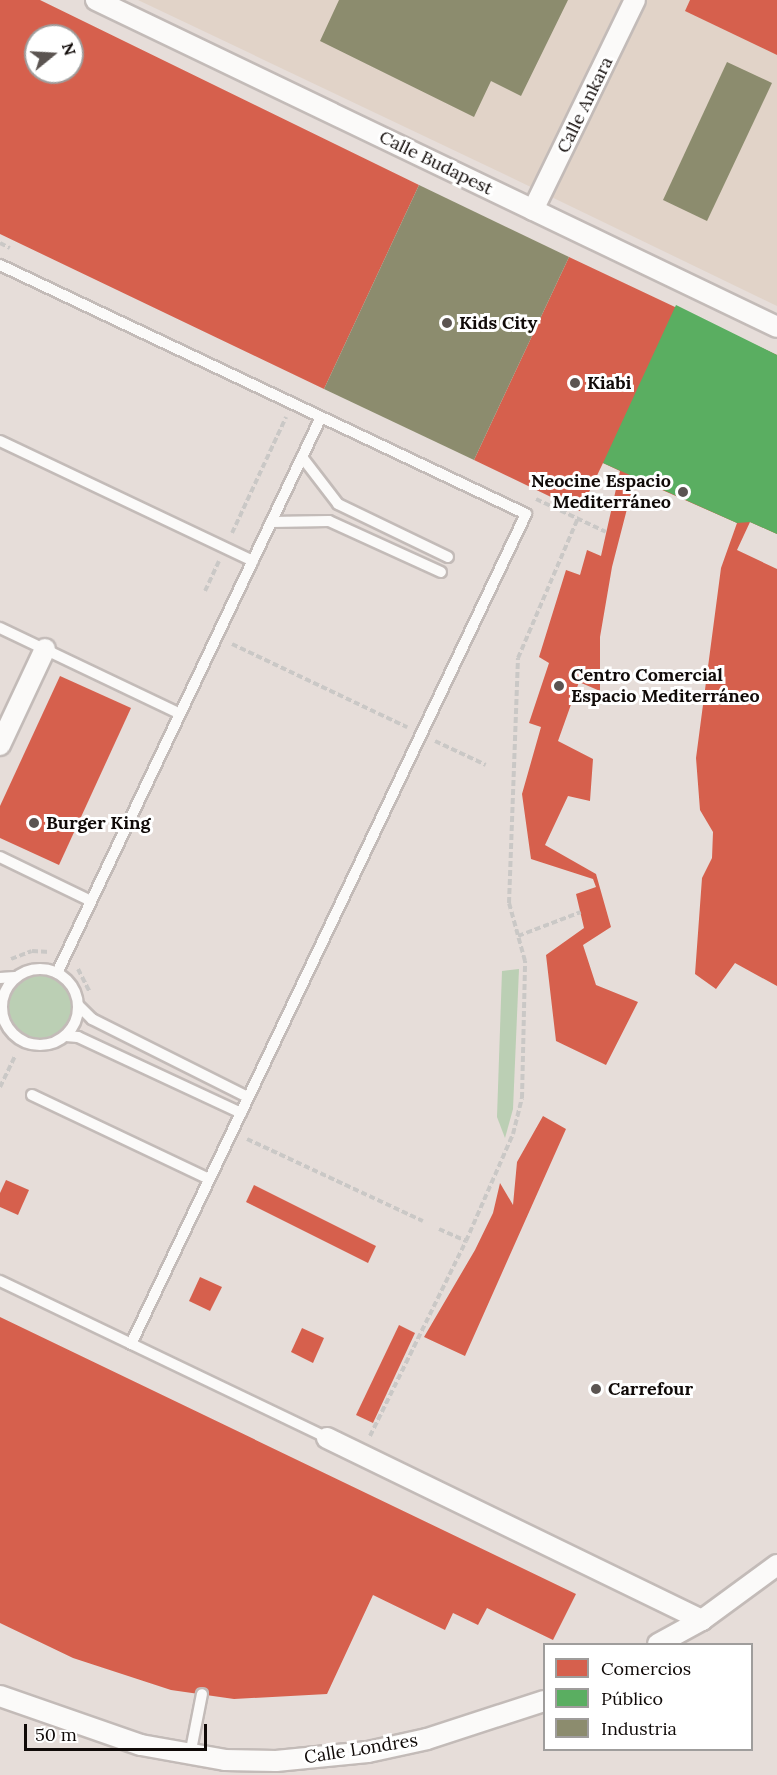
<!DOCTYPE html>
<meta charset="utf-8">
<style>
body{margin:0}
#map{position:relative;width:777px;height:1775px;overflow:hidden;background:#e6ddd9;font-family:Lora,serif}
div>[style]{position:absolute}
.industrial>*{inset:0;background:#e1d3c8}
.green>*{inset:0;background:#bbcfb4}
.round{border-radius:50%}
.shops>*{inset:0;background:#d6604d}
.public>*{inset:0;background:#5aae61}
.industry>*{inset:0;background:#8c8c6e}
.path>*{height:4px;margin-top:-2px;transform-origin:0;background:repeating-linear-gradient(90deg,#cac8c6 0 6px,transparent 0 9px)}
.roads{filter:drop-shadow(2px 0 #c3bbb8) drop-shadow(-2px 0 #c3bbb8) drop-shadow(0 2px #c3bbb8) drop-shadow(0 -2px #c3bbb8)}
.service>*{height:10px;margin:-5px;padding:0 5px;transform-origin:5px;border-radius:5px;background:#fbfaf9}
.service>.ring{margin:-5px;padding:0;box-sizing:content-box;background:none;border:10px solid #fbfaf9;border-radius:50%}
.minor>*{height:20px;margin:-10px;padding:0 10px;transform-origin:10px;border-radius:10px;background:#fbfaf9}
.dots>*{width:16px;height:16px;translate:-50% -50%;box-sizing:border-box;border:3px solid #fff;border-radius:50%}
span{translate:-50% -50%;white-space:nowrap;text-align:center;line-height:1.15;-webkit-text-stroke:6px #fff;paint-order:stroke}
.street-label{font-size:18px;color:#100a08}
.poi-label{font-size:18px;color:#100a08;font-weight:700}
.left{translate:0 -50%;text-align:left}
.right{translate:-100% -50%;text-align:right}
.legend{position:absolute;left:543px;top:1643px;width:210px;height:108px;box-sizing:border-box;background:#fff;border:2px solid #9f9d9c;margin:0;padding:8px 10px;list-style:none;font-size:18px;color:#100a08}
.legend li{display:flex;align-items:center;gap:12px;height:30px}
.legend b{width:30px;border:2px solid #9f9d9c}
.north{position:absolute;left:24px;top:24px;width:60px;height:60px;box-sizing:border-box;background:#fff;border:2px solid #9f9d9c;border-radius:50%;rotate:72deg;font-size:16px;font-weight:700;line-height:24px;text-align:center;color:#100a08}
.north::after{content:'';display:block;margin:auto;width:21px;height:27px;background:#5b5451;clip-path:polygon(50% 0,100% 100%,50% 72%,0 100%)}
.scale{position:absolute;left:24px;top:1724px;width:183px;height:27px;box-sizing:border-box;border:3px solid #100a08;border-top:0;padding-left:8px;font-size:18px;line-height:21px;white-space:nowrap;color:#100a08;-webkit-text-stroke:4px #fff;paint-order:stroke}
</style>
<div id="map">
<div class="industrial">
<i style="clip-path:polygon(138px 0,777px 0,777px 306px,506px 175px)"></i>
</div>
<div class="green">
<i class="round" style="left:2px;top:969px;width:76px;height:76px"></i>
<i style="clip-path:polygon(519px 969px,513px 1109px,505px 1138px,497px 1117px,502px 971px)"></i>
</div>
<div class="shops">
<i style="clip-path:polygon(evenodd,0 0,40px 0,419px 185px,324px 389px,0 234px,0 0,36px 36px,72px 36px,72px 72px,36px 72px,36px 36px)"></i>
<i style="clip-path:polygon(690px 0,777px 0,777px 55px,685px 11px)"></i>
<i style="clip-path:polygon(569px 257px,777px 355px,777px 534px,750px 522px,737px 550px,777px 569px,777px 986px,735px 963px,716px 989px,695px 974px,702px 878px,712px 858px,713px 832px,700px 810px,696px 758px,721px 568px,737px 523px,635px 478px,612px 567px,600px 637px,600px 691px,579px 682px,558px 741px,593px 759px,590px 801px,568px 796px,545px 845px,596px 874px,611px 927px,583px 945px,596px 985px,638px 1002px,606px 1065px,556px 1041px,546px 955px,584px 928px,576px 894px,596px 887px,593px 879px,531px 859px,522px 794px,541px 727px,529px 723px,549px 663px,539px 657px,566px 570px,580px 575px,587px 550px,601px 556px,620px 471px,603px 463px,580px 511px,474px 460px)"></i>
<i style="clip-path:polygon(60px 676px,131px 708px,59px 865px,0 838px,0 806px)"></i>
<i style="clip-path:polygon(543px 1116px,566px 1129px,465px 1356px,424px 1337px,475px 1250px,493px 1213px,500px 1183px,513px 1205px,517px 1162px)"></i>
<i style="clip-path:polygon(6px 1180px,29px 1190px,18px 1215px,0 1207px,0 1193px)"></i>
<i style="clip-path:polygon(254px 1185px,376px 1246px,368px 1263px,246px 1202px)"></i>
<i style="clip-path:polygon(200px 1277px,222px 1287px,210px 1311px,189px 1301px)"></i>
<i style="clip-path:polygon(0 1317px,576px 1594px,553px 1640px,487px 1608px,478px 1625px,453px 1613px,445px 1630px,373px 1595px,327px 1694px,234px 1699px,171px 1690px,73px 1658px,0 1623px)"></i>
<i style="clip-path:polygon(399px 1325px,415px 1333px,373px 1423px,356px 1415px)"></i>
<i style="clip-path:polygon(302px 1328px,324px 1338px,313px 1363px,291px 1352px)"></i>
</div>
<div class="public">
<i style="clip-path:polygon(676px 305px,777px 355px,777px 534px,750px 522px,737px 523px,603px 463px)"></i>
</div>
<div class="industry">
<i style="clip-path:polygon(339px 0,568px 0,521px 96px,491px 81px,474px 117px,320px 41px)"></i>
<i style="clip-path:polygon(727px 62px,772px 83px,707px 221px,663px 200px)"></i>
<i style="clip-path:polygon(419px 185px,569px 257px,474px 460px,324px 389px)"></i>
</div>
<div class="path">
<i style="left:0;top:243px;width:11px;rotate:27deg"></i>
<i style="left:536px;top:499px;width:77px;rotate:25.2deg"></i>
<i style="left:232px;top:533px;width:128px;rotate:-65deg"></i>
<i style="left:205px;top:591px;width:33px;rotate:-65deg"></i>
<i style="left:232px;top:644px;width:194px;rotate:25.4deg"></i>
<i style="left:435px;top:741px;width:56px;rotate:25.2deg"></i>
<i style="left:518px;top:936px;width:67px;rotate:-20.9deg"></i>
<i style="left:11px;top:959px;width:22px;rotate:-21deg"></i>
<i style="left:32px;top:951px;width:18px;rotate:3deg"></i>
<i style="left:78px;top:969px;width:25px;rotate:63deg"></i>
<i style="left:0;top:1087px;width:34px;rotate:-64deg"></i>
<i style="left:247px;top:1139px;width:194px;rotate:25deg"></i>
<i style="left:439px;top:1229px;width:30px;rotate:24deg"></i>
<i style="left:370px;top:1436px;width:217px;rotate:-63.8deg"></i>
<i style="left:466px;top:1241px;width:117px;rotate:-66.3deg"></i>
<i style="left:513px;top:1134px;width:37px;rotate:-76deg"></i>
<i style="left:522px;top:1098px;width:137px;rotate:-88.7deg"></i>
<i style="left:525px;top:961px;width:60px;rotate:-105.4deg"></i>
<i style="left:509px;top:903px;width:245px;rotate:-87.9deg"></i>
<i style="left:518px;top:658px;width:152px;rotate:-66.8deg"></i>
</div>
<div class="roads">
<div class="service">
<i style="left:0;top:265px;width:582px;rotate:25.33deg"></i>
<i style="left:526px;top:514px;width:919px;rotate:115.45deg"></i>
<i style="left:0;top:441px;width:280px;rotate:25.4deg"></i>
<i style="left:302px;top:457px;width:59px;rotate:52.5deg"></i>
<i style="left:338px;top:504px;width:122px;rotate:25.7deg"></i>
<i style="left:271px;top:522px;width:58px;rotate:-1deg"></i>
<i style="left:329px;top:521px;width:123px;rotate:24.5deg"></i>
<i style="left:0;top:628px;width:199px;rotate:25.5deg"></i>
<i style="left:0;top:857px;width:101px;rotate:25.8deg"></i>
<i class="ring" style="left:2px;top:969px;width:66px;height:66px"></i>
<i style="left:57px;top:973px;width:615px;rotate:-64.6deg"></i>
<i style="left:0;top:978px;width:15px;rotate:-4deg"></i>
<i style="left:78px;top:1005px;width:20px;rotate:45deg"></i>
<i style="left:92px;top:1019px;width:174px;rotate:26.6deg"></i>
<i style="left:66px;top:1036px;width:12px;rotate:5deg"></i>
<i style="left:78px;top:1037px;width:180px;rotate:25deg"></i>
<i style="left:32px;top:1095px;width:196px;rotate:25.4deg"></i>
<i style="left:0;top:1281px;width:363px;rotate:25.6deg"></i>
<i style="left:190px;top:1755px;width:62px;rotate:-78.9deg"></i>
</div>
<div class="minor">
<i style="left:96px;top:0;width:755px;rotate:25.65deg"></i>
<i style="left:533px;top:210px;width:233px;rotate:-64.1deg"></i>
<i style="left:0;top:745px;width:106px;rotate:-64.9deg"></i>
<i style="left:327px;top:1438px;width:417px;rotate:25.9deg"></i>
<i style="left:658px;top:1644px;width:50px;rotate:-28.6deg"></i>
<i style="left:702px;top:1620px;width:93px;rotate:-36.3deg"></i>
<i style="left:0;top:1696px;width:149px;rotate:19.2deg"></i>
<i style="left:141px;top:1745px;width:85px;rotate:10.1deg"></i>
<i style="left:225px;top:1760px;width:51px;rotate:1.1deg"></i>
<i style="left:276px;top:1761px;width:92px;rotate:-5.6deg"></i>
<i style="left:368px;top:1752px;width:60px;rotate:-12.4deg"></i>
<i style="left:427px;top:1739px;width:123px;rotate:-18deg"></i>
</div>
</div>
<div class="dots">
<i style="left:447px;top:323px;background:#5b5451"></i>
<i style="left:575px;top:383px;background:#5b5451"></i>
<i style="left:683px;top:492px;background:#5b5451"></i>
<i style="left:559px;top:686px;background:#5b5451"></i>
<i style="left:34px;top:823px;background:#5b5451"></i>
<i style="left:596px;top:1389px;background:#5b5451"></i>
</div>
<div class="street-label">
<span style="left:585px;top:105px;rotate:-64deg">Calle Ankara</span>
<span style="left:436px;top:163px;rotate:26deg">Calle Budapest</span>
<span style="left:361px;top:1749px;rotate:-9deg">Calle Londres</span>
</div>
<div class="poi-label">
<span class="left" style="left:459px;top:323px">Kids City</span>
<span class="left" style="left:587px;top:383px">Kiabi</span>
<span class="right" style="left:671px;top:492px">Neocine Espacio<br>Mediterráneo</span>
<span class="left" style="left:571px;top:686px">Centro Comercial<br>Espacio Mediterráneo</span>
<span class="left" style="left:46px;top:823px">Burger King</span>
<span class="left" style="left:608px;top:1389px">Carrefour</span>
</div>
<ul class="legend">
<li><b style="height:16px;background:#d6604d"></b>Comercios</li>
<li><b style="height:16px;background:#5aae61"></b>Público</li>
<li><b style="height:16px;background:#8c8c6e"></b>Industria</li>
</ul>
<div class="north">N</div>
<div class="scale">50 m</div>
</div>
